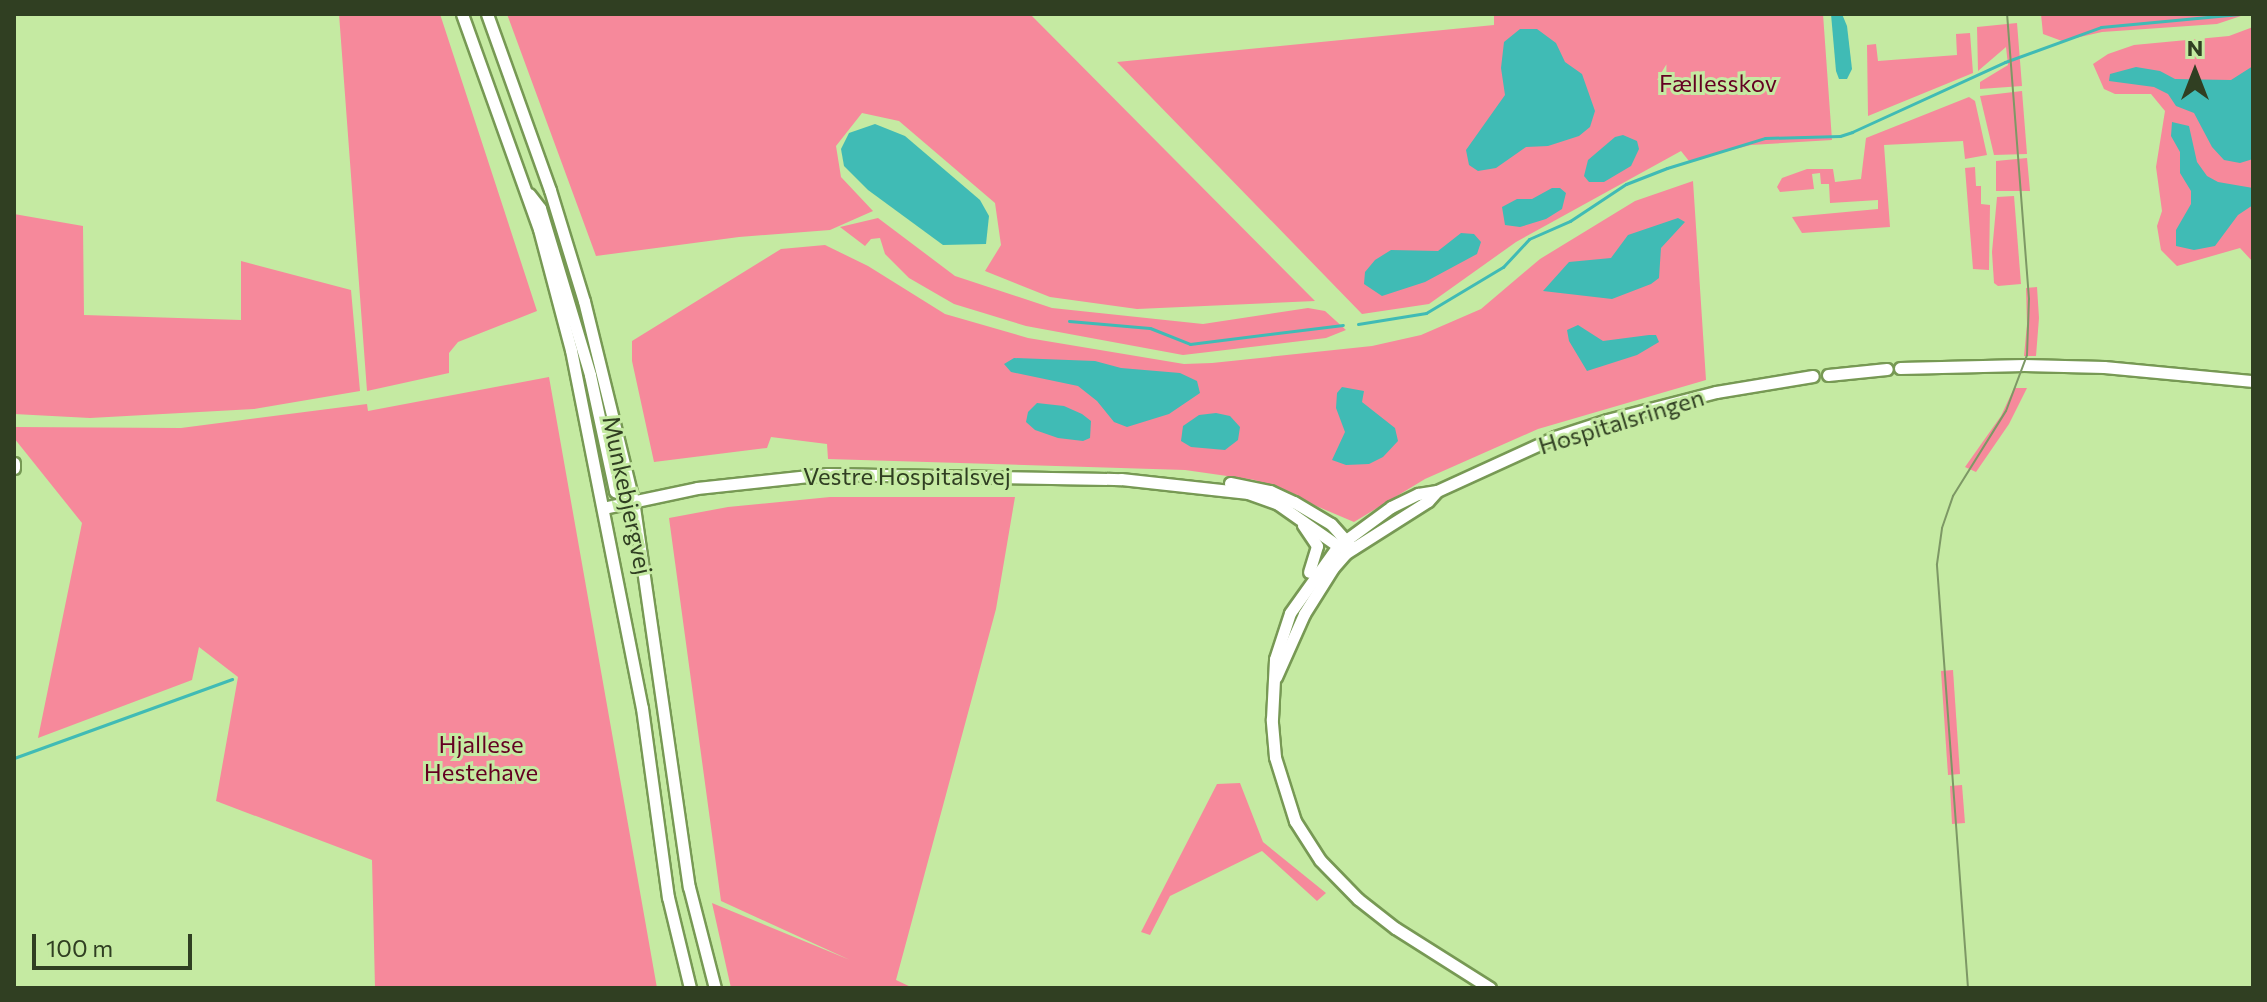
<!DOCTYPE html>
<meta charset="utf-8">
<style>
body{margin:0}
#map{position:relative;width:2267px;height:1002px;overflow:hidden;background:#c5eaa2;font-family:Commissioner,sans-serif}
div>[style]{position:absolute}
.green>*{inset:0;background:#f6899b}
.water>*{inset:0;background:#40bbb5}
.stream>*{height:3px;margin:-1.5px;padding:0 1.5px;transform-origin:1.5px;border-radius:1.5px;background:#40bbb5}
.roads{filter:drop-shadow(2px 0 #779954) drop-shadow(-2px 0 #779954) drop-shadow(0 2px #779954) drop-shadow(0 -2px #779954)}
.minor>*{height:11px;margin:-5.5px;padding:0 5.5px;transform-origin:5.5px;border-radius:5.5px;background:#fff}
.tram>*{height:2px;margin:-1px;padding:0 1px;transform-origin:1px;border-radius:1px;background:#7d9865}
span{translate:-50% -50%;white-space:nowrap;text-align:center;line-height:1.15;-webkit-text-stroke:6px #c5eaa2;paint-order:stroke}
.park-label{font-size:24px;color:#640022}
.street-label{font-size:24px;color:#303f22}
.frame{position:absolute;inset:0;border:16px solid #303f22;pointer-events:none}
.north{position:absolute;left:2155px;top:32px;width:80px;height:80px;-webkit-text-stroke:6px #c5eaa2;paint-order:stroke;rotate:0deg;font-size:22px;font-weight:700;line-height:32px;text-align:center;color:#303f22}
.north::after{content:'';display:block;margin:auto;width:28px;height:36px;background:#303f22;clip-path:polygon(50% 0,100% 100%,50% 72%,0 100%)}
.scale{position:absolute;left:32px;top:934px;width:160px;height:36px;box-sizing:border-box;border:4px solid #303f22;border-top:0;padding-left:10px;font-size:24px;line-height:28px;white-space:nowrap;color:#303f22;-webkit-text-stroke:6px #c5eaa2;paint-order:stroke}
</style>
<div id="map">
<div class="green">
<i style="clip-path:polygon(339px 14px,440px 14px,537px 311px,458px 342px,449px 353px,449px 373px,367px 391px)"></i>
<i style="clip-path:polygon(507px 14px,1030px 14px,1315px 301px,1137px 309px,1050px 297px,985px 271px,1001px 245px,995px 203px,899px 121px,862px 113px,836px 146px,841px 177px,873px 211px,830px 230px,739px 237px,596px 256px)"></i>
<i style="clip-path:polygon(1494px 14px,1823px 14px,1832px 140px,1751px 145px,1689px 161px,1681px 151px,1516px 242px,1429px 304px,1362px 314px,1117px 62px,1494px 25px)"></i>
<i style="clip-path:polygon(2041px 14px,2247px 14px,2217px 24px,2102px 32px,2062px 41px,2043px 34px)"></i>
<i style="clip-path:polygon(2017px 23px,2022px 86px,1980px 89px,1980px 82px,2008px 65px,2006px 47px,1978px 71px,1977px 27px)"></i>
<i style="clip-path:polygon(2253px 27px,2253px 262px,2240px 248px,2177px 266px,2161px 250px,2157px 226px,2162px 211px,2156px 167px,2165px 111px,2151px 94px,2115px 94px,2104px 89px,2093px 64px,2108px 54px,2134px 45px,2229px 36px)"></i>
<i style="clip-path:polygon(1970px 33px,1973px 73px,1868px 116px,1867px 45px,1876px 44px,1878px 61px,1957px 55px,1956px 34px)"></i>
<i style="clip-path:polygon(2022px 91px,2027px 154px,1994px 155px,1980px 96px)"></i>
<i style="clip-path:polygon(1969px 97px,1975px 101px,1987px 155px,1965px 159px,1963px 141px,1884px 145px,1890px 227px,1802px 233px,1792px 217px,1878px 209px,1878px 200px,1830px 203px,1829px 184px,1821px 184px,1820px 173px,1812px 174px,1814px 189px,1780px 192px,1777px 187px,1782px 178px,1807px 169px,1833px 169px,1835px 182px,1861px 179px,1866px 138px)"></i>
<i style="clip-path:polygon(2027px 158px,2030px 191px,1996px 191px,1996px 161px)"></i>
<i style="clip-path:polygon(1975px 167px,1976px 186px,1981px 186px,1981px 204px,1990px 205px,1989px 270px,1973px 269px,1965px 168px)"></i>
<i style="clip-path:polygon(1693px 181px,1706px 380px,1538px 429px,1425px 479px,1354px 522px,1255px 480px,1185px 470px,828px 459px,827px 444px,771px 437px,767px 448px,654px 462px,632px 361px,632px 341px,781px 249px,825px 245px,868px 266px,945px 314px,1028px 338px,1184px 364px,1212px 363px,1372px 346px,1421px 335px,1481px 309px,1540px 259px,1635px 201px)"></i>
<i style="clip-path:polygon(2014px 196px,2021px 284px,1998px 286px,1994px 283px,1992px 252px,1997px 197px)"></i>
<i style="clip-path:polygon(14px 214px,83px 226px,84px 315px,241px 320px,241px 261px,351px 290px,360px 391px,254px 409px,90px 418px,14px 414px)"></i>
<i style="clip-path:polygon(878px 218px,955px 276px,1052px 308px,1203px 324px,1308px 308px,1325px 311px,1346px 330px,1326px 338px,1183px 355px,1026px 326px,954px 304px,909px 278px,885px 254px,880px 238px,871px 239px,865px 246px,840px 227px)"></i>
<i style="clip-path:polygon(2037px 287px,2039px 318px,2036px 356px,2024px 356px,2027px 324px,2026px 288px)"></i>
<i style="clip-path:polygon(549px 377px,657px 988px,375px 988px,372px 860px,216px 801px,238px 677px,199px 647px,192px 680px,38px 738px,82px 523px,14px 438px,14px 427px,181px 428px,367px 404px,368px 411px)"></i>
<i style="clip-path:polygon(2014px 388px,2027px 388px,2009px 424px,1976px 472px,1965px 467px,2001px 416px)"></i>
<i style="clip-path:polygon(830px 497px,1015px 497px,996px 609px,896px 980px,913px 988px,731px 988px,712px 903px,850px 960px,721px 901px,669px 518px,728px 507px)"></i>
<i style="clip-path:polygon(1953px 670px,1960px 774px,1948px 775px,1941px 671px)"></i>
<i style="clip-path:polygon(1240px 783px,1263px 842px,1326px 893px,1317px 901px,1262px 851px,1170px 896px,1150px 935px,1141px 932px,1217px 784px)"></i>
<i style="clip-path:polygon(1962px 785px,1965px 823px,1952px 824px,1950px 786px)"></i>
</div>
<div class="water">
<i style="clip-path:polygon(1831px 14px,1842px 14px,1847px 26px,1852px 69px,1847px 79px,1839px 79px,1836px 71px)"></i>
<i style="clip-path:polygon(1520px 29px,1537px 29px,1556px 43px,1565px 62px,1582px 74px,1595px 111px,1590px 127px,1579px 136px,1548px 146px,1526px 147px,1496px 168px,1478px 171px,1469px 165px,1466px 150px,1505px 95px,1501px 68px,1504px 42px)"></i>
<i style="clip-path:polygon(2253px 66px,2253px 159px,2240px 163px,2224px 160px,2212px 147px,2194px 113px,2176px 106px,2168px 94px,2154px 87px,2109px 81px,2110px 74px,2136px 67px,2160px 71px,2175px 79px,2231px 80px)"></i>
<i style="clip-path:polygon(2172px 122px,2189px 126px,2197px 162px,2207px 176px,2218px 182px,2253px 188px,2253px 205px,2238px 215px,2215px 246px,2194px 250px,2176px 246px,2176px 230px,2191px 204px,2191px 191px,2180px 173px,2180px 152px,2171px 136px)"></i>
<i style="clip-path:polygon(875px 124px,905px 136px,980px 200px,989px 216px,986px 244px,943px 245px,868px 190px,844px 166px,841px 149px,849px 133px)"></i>
<i style="clip-path:polygon(1623px 135px,1637px 141px,1639px 149px,1631px 166px,1604px 182px,1589px 182px,1584px 176px,1588px 160px,1615px 137px)"></i>
<i style="clip-path:polygon(1552px 188px,1560px 188px,1566px 193px,1562px 209px,1546px 219px,1520px 227px,1505px 225px,1502px 207px,1517px 199px,1532px 199px)"></i>
<i style="clip-path:polygon(1678px 218px,1685px 222px,1661px 248px,1659px 278px,1651px 284px,1612px 299px,1543px 291px,1569px 262px,1611px 258px,1628px 235px)"></i>
<i style="clip-path:polygon(1461px 233px,1474px 234px,1481px 242px,1477px 254px,1425px 282px,1382px 296px,1364px 284px,1365px 272px,1375px 260px,1391px 250px,1438px 251px)"></i>
<i style="clip-path:polygon(1578px 325px,1603px 341px,1649px 335px,1656px 335px,1659px 342px,1637px 355px,1587px 371px,1569px 341px,1567px 330px)"></i>
<i style="clip-path:polygon(1014px 358px,1095px 361px,1121px 368px,1180px 373px,1197px 381px,1200px 393px,1169px 414px,1127px 427px,1114px 422px,1097px 401px,1078px 386px,1011px 372px,1004px 364px)"></i>
<i style="clip-path:polygon(1342px 387px,1364px 391px,1362px 402px,1395px 428px,1398px 441px,1383px 457px,1369px 464px,1346px 465px,1332px 460px,1345px 432px,1336px 408px,1337px 393px)"></i>
<i style="clip-path:polygon(1037px 403px,1064px 406px,1082px 414px,1091px 421px,1090px 438px,1083px 441px,1058px 438px,1035px 430px,1026px 422px,1028px 412px)"></i>
<i style="clip-path:polygon(1216px 413px,1230px 416px,1240px 427px,1238px 440px,1225px 450px,1191px 447px,1181px 441px,1183px 426px,1199px 415px)"></i>
</div>
<div class="stream">
<i style="left:1069px;top:321px;width:81px;rotate:4.9deg"></i>
<i style="left:1150px;top:328px;width:43px;rotate:21.8deg"></i>
<i style="left:1190px;top:344px;width:154px;rotate:-7.1deg"></i>
<i style="left:1358px;top:324px;width:69px;rotate:-9.2deg"></i>
<i style="left:1426px;top:313px;width:90px;rotate:-30.9deg"></i>
<i style="left:1503px;top:267px;width:38px;rotate:-47deg"></i>
<i style="left:1529px;top:239px;width:45px;rotate:-23.7deg"></i>
<i style="left:1570px;top:221px;width:67px;rotate:-33.5deg"></i>
<i style="left:1626px;top:184px;width:44px;rotate:-21.3deg"></i>
<i style="left:1667px;top:168px;width:102px;rotate:-17deg"></i>
<i style="left:1765px;top:138px;width:75px;rotate:-1.5deg"></i>
<i style="left:1840px;top:136px;width:13px;rotate:-18deg"></i>
<i style="left:1852px;top:132px;width:168px;rotate:-24.6deg"></i>
<i style="left:2005px;top:62px;width:102px;rotate:-20deg"></i>
<i style="left:2101px;top:27px;width:139px;rotate:-5.4deg"></i>
<i style="left:14px;top:758px;width:232px;rotate:-19.9deg"></i>
</div>
<div class="roads">
<div class="minor">
<i style="left:462px;top:14px;width:228px;rotate:70.3deg"></i>
<i style="left:539px;top:229px;width:125px;rotate:75.2deg"></i>
<i style="left:571px;top:350px;width:365px;rotate:78.8deg"></i>
<i style="left:642px;top:708px;width:191px;rotate:82.2deg"></i>
<i style="left:668px;top:897px;width:94px;rotate:76.4deg"></i>
<i style="left:487px;top:14px;width:187px;rotate:70.3deg"></i>
<i style="left:550px;top:190px;width:116px;rotate:73deg"></i>
<i style="left:584px;top:301px;width:205px;rotate:76.2deg"></i>
<i style="left:633px;top:500px;width:391px;rotate:81.8deg"></i>
<i style="left:689px;top:887px;width:104px;rotate:75.6deg"></i>
<i style="left:529px;top:194px;width:18px;rotate:52deg"></i>
<i style="left:540px;top:208px;width:174px;rotate:73.3deg"></i>
<i style="left:590px;top:375px;width:119px;rotate:77.8deg"></i>
<i style="left:615px;top:491px;width:19px;rotate:28deg"></i>
<i style="left:1900px;top:368px;width:124px;rotate:-1.4deg"></i>
<i style="left:2024px;top:365px;width:80px;rotate:1.4deg"></i>
<i style="left:2104px;top:367px;width:150px;rotate:5.4deg"></i>
<i style="left:1828px;top:375px;width:59px;rotate:-5.8deg"></i>
<i style="left:14px;top:463px;width:5px;rotate:90deg"></i>
<i style="left:1230px;top:483px;width:41px;rotate:11.3deg"></i>
<i style="left:1270px;top:491px;width:26px;rotate:25deg"></i>
<i style="left:1294px;top:502px;width:43px;rotate:30.7deg"></i>
<i style="left:1331px;top:524px;width:28px;rotate:48deg"></i>
<i style="left:603px;top:508px;width:96px;rotate:-12deg"></i>
<i style="left:697px;top:488px;width:131px;rotate:-6.1deg"></i>
<i style="left:827px;top:474px;width:294px;rotate:1deg"></i>
<i style="left:1121px;top:479px;width:128px;rotate:6.3deg"></i>
<i style="left:1248px;top:493px;width:32px;rotate:20deg"></i>
<i style="left:1278px;top:504px;width:73px;rotate:35deg"></i>
<i style="left:1338px;top:546px;width:15px;rotate:8deg"></i>
<i style="left:1303px;top:525px;width:25px;rotate:56deg"></i>
<i style="left:1317px;top:546px;width:27px;rotate:107deg"></i>
<i style="left:1276px;top:677px;width:69px;rotate:-66deg"></i>
<i style="left:1304px;top:614px;width:54px;rotate:-57.8deg"></i>
<i style="left:1333px;top:568px;width:20px;rotate:-49deg"></i>
<i style="left:1346px;top:553px;width:97px;rotate:-32.4deg"></i>
<i style="left:1428px;top:501px;width:13px;rotate:-48deg"></i>
<i style="left:1490px;top:988px;width:112px;rotate:-147.7deg"></i>
<i style="left:1395px;top:928px;width:47px;rotate:-141.9deg"></i>
<i style="left:1358px;top:899px;width:54px;rotate:-134.3deg"></i>
<i style="left:1320px;top:860px;width:46px;rotate:-122.7deg"></i>
<i style="left:1295px;top:821px;width:67px;rotate:-107.4deg"></i>
<i style="left:1275px;top:757px;width:38px;rotate:-95deg"></i>
<i style="left:1272px;top:719px;width:60px;rotate:-87.1deg"></i>
<i style="left:1275px;top:659px;width:48px;rotate:-71.9deg"></i>
<i style="left:1290px;top:613px;width:82px;rotate:-54.4deg"></i>
<i style="left:1338px;top:546px;width:66px;rotate:-36.3deg"></i>
<i style="left:1391px;top:507px;width:30px;rotate:-26deg"></i>
<i style="left:1418px;top:494px;width:19px;rotate:-9deg"></i>
<i style="left:1437px;top:491px;width:130px;rotate:-24.6deg"></i>
<i style="left:1555px;top:437px;width:55px;rotate:-18.1deg"></i>
<i style="left:1607px;top:420px;width:113px;rotate:-14.4deg"></i>
<i style="left:1716px;top:392px;width:98px;rotate:-9.4deg"></i>
</div>
</div>
<div class="tram">
<i style="left:1968px;top:988px;width:425px;rotate:-94.2deg"></i>
<i style="left:1937px;top:564px;width:36px;rotate:-82deg"></i>
<i style="left:1942px;top:528px;width:34px;rotate:-71deg"></i>
<i style="left:1953px;top:496px;width:100px;rotate:-58.1deg"></i>
<i style="left:2006px;top:411px;width:60px;rotate:-69.4deg"></i>
<i style="left:2027px;top:355px;width:56px;rotate:-88deg"></i>
<i style="left:2029px;top:299px;width:286px;rotate:-94.4deg"></i>
</div>
<div class="park-label">
<span style="left:1718px;top:83px">Fællesskov</span>
<span style="left:481px;top:758px">Hjallese<br>Hestehave</span>
</div>
<div class="street-label">
<span style="left:1621px;top:421px;rotate:-17deg">Hospitalsringen</span>
<span style="left:907px;top:476px">Vestre Hospitalsvej</span>
<span style="left:628px;top:495px;rotate:78deg">Munkebjergvej</span>
</div>
<div class="frame"></div>
<div class="north">N</div>
<div class="scale">100 m</div>
</div>
